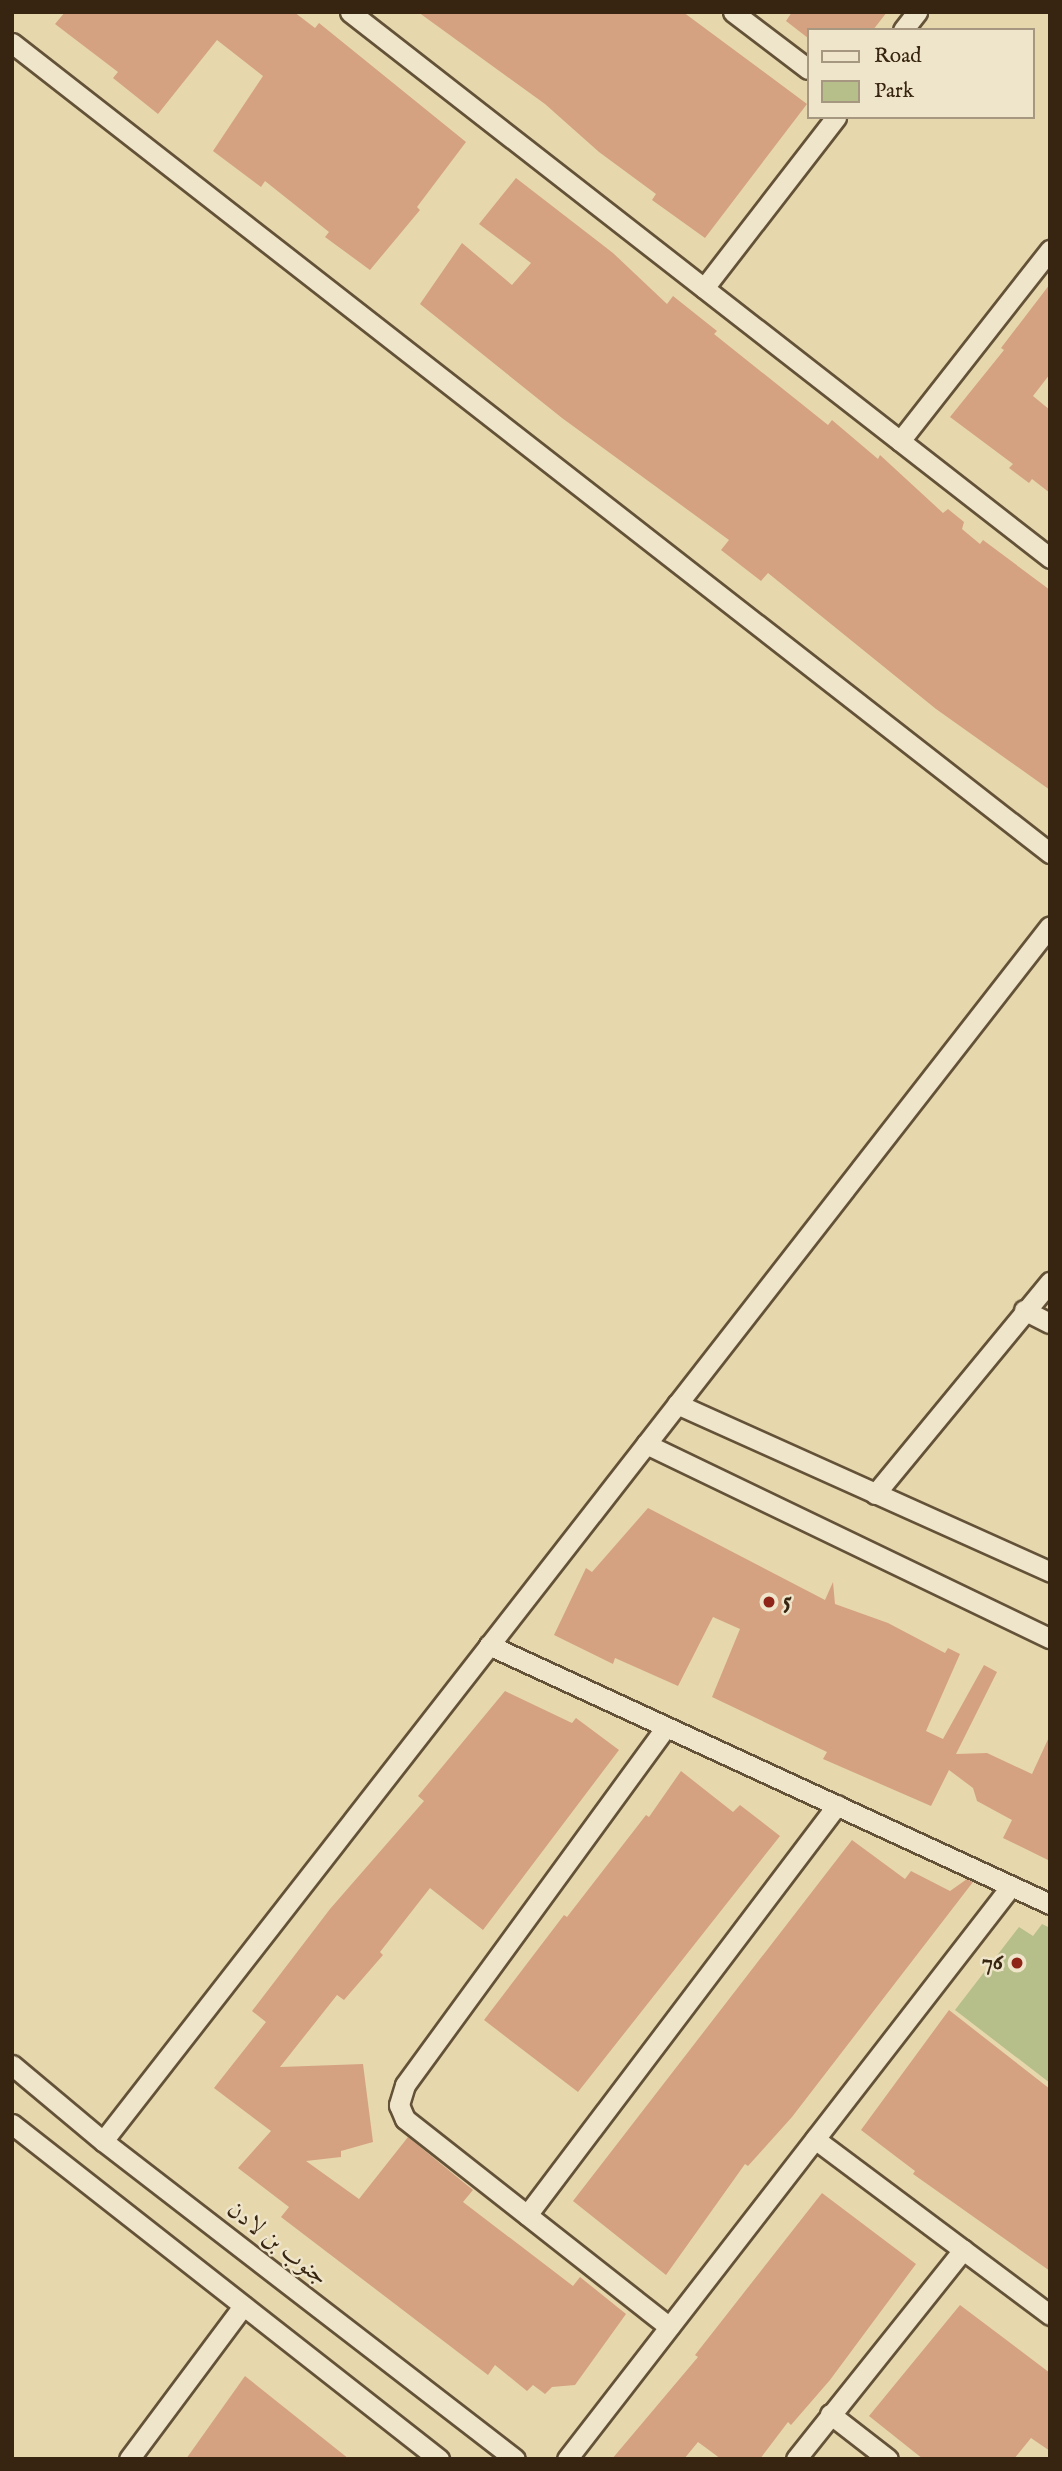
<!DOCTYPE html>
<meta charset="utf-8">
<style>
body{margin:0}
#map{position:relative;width:1062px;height:2471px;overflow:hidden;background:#e6d7ad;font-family:"IM FELL English",Amiri,serif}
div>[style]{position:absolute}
.green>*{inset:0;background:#b6be89}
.building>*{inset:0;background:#d5a281}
.roads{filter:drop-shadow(2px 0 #645238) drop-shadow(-2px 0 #645238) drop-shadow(0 2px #645238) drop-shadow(0 -2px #645238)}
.minor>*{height:19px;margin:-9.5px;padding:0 9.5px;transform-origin:9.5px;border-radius:9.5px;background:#efe5ca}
.dots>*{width:19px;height:19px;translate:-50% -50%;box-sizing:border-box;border:4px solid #efe5ca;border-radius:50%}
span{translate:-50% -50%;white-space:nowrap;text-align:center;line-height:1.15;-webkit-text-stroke:5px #efe5ca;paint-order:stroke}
.poi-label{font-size:24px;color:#382511;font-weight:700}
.left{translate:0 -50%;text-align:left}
.right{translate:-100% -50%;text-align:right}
.street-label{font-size:24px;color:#382511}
.frame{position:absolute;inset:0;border:14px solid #382511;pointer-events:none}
.legend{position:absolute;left:807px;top:28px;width:228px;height:91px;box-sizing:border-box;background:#efe5ca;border:2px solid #a69880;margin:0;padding:9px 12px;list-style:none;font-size:21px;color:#382511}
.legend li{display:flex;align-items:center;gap:14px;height:35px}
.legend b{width:35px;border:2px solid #a69880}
</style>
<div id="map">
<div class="green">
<i style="clip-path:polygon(1042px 1924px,1050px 1928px,1050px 2083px,955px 2010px,1019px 1927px,1033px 1936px)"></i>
</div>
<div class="building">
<i style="clip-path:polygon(65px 12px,294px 12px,315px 28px,319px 23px,466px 142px,417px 207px,420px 210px,370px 270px,325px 237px,329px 232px,265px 181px,261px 187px,213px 151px,263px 76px,217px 40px,158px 114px,113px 78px,118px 72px,55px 24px)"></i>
<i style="clip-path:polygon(418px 12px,683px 12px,807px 104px,705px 238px,652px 200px,656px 194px,599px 152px,545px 104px)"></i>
<i style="clip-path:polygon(792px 12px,887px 12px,873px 30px,808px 30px,808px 38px,786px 21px)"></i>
<i style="clip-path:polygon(516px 178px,613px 253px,667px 304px,673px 296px,717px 331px,714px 334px,828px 425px,832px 420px,878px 459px,880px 455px,943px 513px,948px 509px,964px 522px,962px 529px,980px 544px,983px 540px,1050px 590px,1050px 790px,936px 709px,768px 573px,761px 581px,721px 550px,729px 540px,562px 418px,420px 304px,462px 243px,512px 285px,531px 263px,479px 224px)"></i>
<i style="clip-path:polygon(1050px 284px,1050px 374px,1033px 396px,1050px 410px,1050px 493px,1032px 479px,1029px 483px,1009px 468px,1013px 464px,950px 417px,1004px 350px,1001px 348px)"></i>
<i style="clip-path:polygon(648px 1508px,825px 1600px,833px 1582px,835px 1604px,888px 1623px,945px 1653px,948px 1648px,960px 1654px,926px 1731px,943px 1739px,984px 1665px,997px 1672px,956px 1754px,987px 1753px,1032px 1774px,1050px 1735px,1050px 1861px,1003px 1838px,1012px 1820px,977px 1801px,973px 1788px,949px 1770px,931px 1806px,823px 1759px,827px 1752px,712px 1697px,740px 1629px,713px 1617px,678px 1686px,615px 1658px,613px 1664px,554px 1635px,586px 1568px,592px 1572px)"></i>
<i style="clip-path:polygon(505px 1691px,572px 1723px,576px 1718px,619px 1750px,483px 1930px,430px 1888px,380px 1952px,383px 1955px,344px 2000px,337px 1995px,280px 2067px,363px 2064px,373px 2142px,341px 2151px,341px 2157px,306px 2161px,359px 2199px,408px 2137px,473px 2190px,463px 2202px,573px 2286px,580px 2277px,626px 2314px,575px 2385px,552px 2387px,545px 2394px,533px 2385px,527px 2391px,495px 2365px,488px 2375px,281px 2217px,289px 2207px,238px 2168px,271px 2131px,214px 2088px,266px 2022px,252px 2011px,330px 1909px,424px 1801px,418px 1796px)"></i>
<i style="clip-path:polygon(681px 1771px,733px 1812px,740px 1805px,780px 1836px,578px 2092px,484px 2020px,564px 1915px,567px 1917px,646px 1815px,649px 1817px)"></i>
<i style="clip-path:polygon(852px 1840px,905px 1879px,911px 1871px,950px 1891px,967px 1879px,973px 1882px,792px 2117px,748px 2166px,745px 2164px,666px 2275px,573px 2201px)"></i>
<i style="clip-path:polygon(949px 2010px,1050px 2089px,1050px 2271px,913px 2174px,915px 2171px,861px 2130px)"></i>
<i style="clip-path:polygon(822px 2193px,916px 2264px,830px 2380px,791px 2425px,788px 2422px,760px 2459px,721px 2459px,698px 2442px,684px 2459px,612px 2459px,698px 2357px,695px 2355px)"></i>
<i style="clip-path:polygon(960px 2305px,1050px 2373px,1050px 2451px,1031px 2438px,1014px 2459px,923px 2459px,869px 2416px)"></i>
<i style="clip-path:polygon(245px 2376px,349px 2459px,186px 2459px)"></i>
</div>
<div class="roads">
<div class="minor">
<i style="left:350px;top:12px;width:888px;rotate:37.95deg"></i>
<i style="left:733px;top:12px;width:94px;rotate:37.2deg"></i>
<i style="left:903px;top:30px;width:23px;rotate:-52deg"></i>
<i style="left:12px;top:43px;width:1317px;rotate:37.97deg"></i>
<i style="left:704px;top:288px;width:216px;rotate:-52.3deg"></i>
<i style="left:900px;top:441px;width:243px;rotate:-51.9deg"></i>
<i style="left:1024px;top:1310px;width:29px;rotate:27deg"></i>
<i style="left:677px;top:1404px;width:409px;rotate:24.2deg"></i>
<i style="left:646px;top:1444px;width:448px;rotate:25.7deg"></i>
<i style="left:875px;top:1494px;width:275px;rotate:-50.5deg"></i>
<i style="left:489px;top:1645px;width:618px;rotate:24.78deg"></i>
<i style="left:666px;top:1727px;width:443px;rotate:126.1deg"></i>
<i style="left:405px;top:2085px;width:21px;rotate:107deg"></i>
<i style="left:399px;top:2105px;width:15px;rotate:67deg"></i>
<i style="left:405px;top:2119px;width:336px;rotate:38.2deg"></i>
<i style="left:12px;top:2065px;width:119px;rotate:39.9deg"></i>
<i style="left:103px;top:2141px;width:520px;rotate:37.66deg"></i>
<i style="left:12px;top:2124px;width:543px;rotate:38.12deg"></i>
<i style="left:815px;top:2139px;width:294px;rotate:36.8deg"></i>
<i style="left:103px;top:2141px;width:1540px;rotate:-52.07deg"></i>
<i style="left:527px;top:2215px;width:514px;rotate:-52.91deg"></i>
<i style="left:830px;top:2414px;width:73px;rotate:37.8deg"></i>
<i style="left:129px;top:2459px;width:191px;rotate:-53.3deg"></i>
<i style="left:567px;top:2459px;width:725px;rotate:-52.23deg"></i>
<i style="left:796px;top:2459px;width:268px;rotate:-51.4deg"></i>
</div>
</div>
<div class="dots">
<i style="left:769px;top:1602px;background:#8f2418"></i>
<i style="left:1017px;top:1963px;background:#8f2418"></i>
</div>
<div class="poi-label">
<span class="left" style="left:783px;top:1602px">5</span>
<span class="right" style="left:1003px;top:1963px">76</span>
</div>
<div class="street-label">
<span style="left:277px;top:2244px;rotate:38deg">جنوب بن لادن</span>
</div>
<div class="frame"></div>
<ul class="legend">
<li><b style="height:9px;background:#efe5ca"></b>Road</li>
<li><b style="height:19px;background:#b6be89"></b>Park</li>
</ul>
</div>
